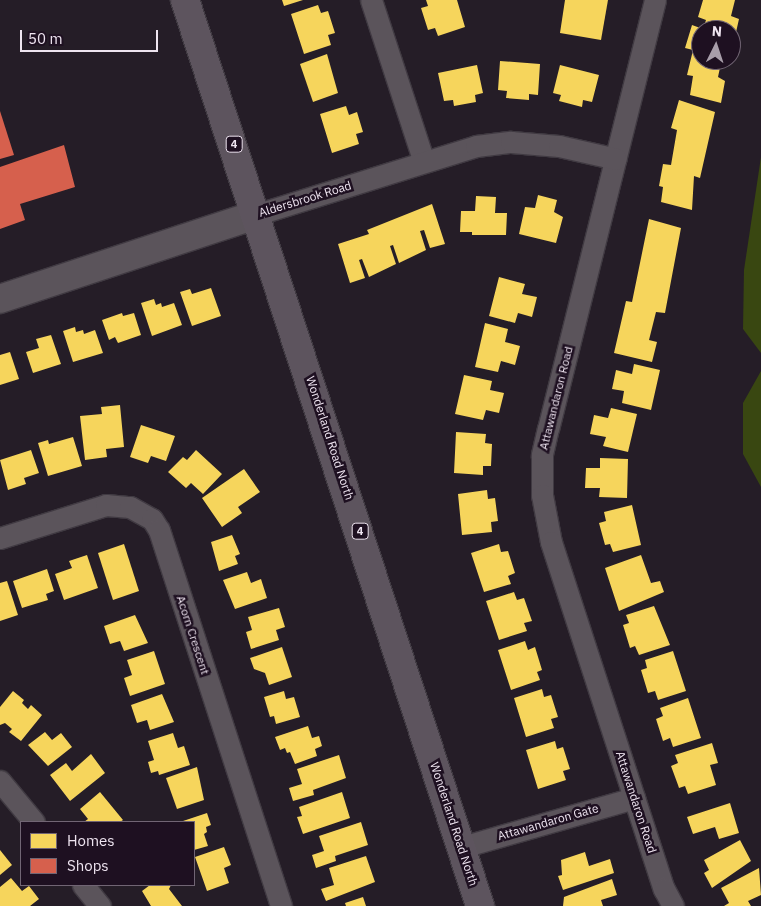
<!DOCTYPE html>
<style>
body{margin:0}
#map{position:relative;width:761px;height:906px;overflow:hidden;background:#251d27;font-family:"IBM Plex Sans",sans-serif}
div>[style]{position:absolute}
.forest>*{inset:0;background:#394711}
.homes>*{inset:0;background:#f6d55c}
.shops>*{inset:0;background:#d6604d}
.roads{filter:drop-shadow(1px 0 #403a42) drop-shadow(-1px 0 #403a42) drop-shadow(0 1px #403a42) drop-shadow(0 -1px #403a42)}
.minor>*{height:21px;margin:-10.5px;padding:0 10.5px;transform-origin:10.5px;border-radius:10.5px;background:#5b545b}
.tertiary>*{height:28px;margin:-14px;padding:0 14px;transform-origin:14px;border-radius:14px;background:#5b545b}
.primary>*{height:28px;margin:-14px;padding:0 14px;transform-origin:14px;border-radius:14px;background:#5d545e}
span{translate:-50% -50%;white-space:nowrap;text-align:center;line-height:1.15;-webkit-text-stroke:5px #1e1021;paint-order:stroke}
.shield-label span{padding:1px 4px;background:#1e1021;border:1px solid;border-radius:4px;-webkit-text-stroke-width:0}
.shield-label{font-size:11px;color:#eee4f0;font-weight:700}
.street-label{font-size:12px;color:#eee4f0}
.legend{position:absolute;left:20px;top:821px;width:175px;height:65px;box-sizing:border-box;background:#1e1021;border:1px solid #716574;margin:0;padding:6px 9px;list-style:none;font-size:15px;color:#eee4f0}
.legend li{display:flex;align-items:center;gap:10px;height:25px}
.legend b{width:25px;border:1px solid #716574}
.north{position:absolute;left:691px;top:20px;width:50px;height:50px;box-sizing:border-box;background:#1e1021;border:1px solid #716574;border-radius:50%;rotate:4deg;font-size:14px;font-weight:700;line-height:20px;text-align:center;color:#eee4f0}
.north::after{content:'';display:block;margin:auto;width:18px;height:22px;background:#a89eaa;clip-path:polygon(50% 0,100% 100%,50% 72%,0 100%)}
.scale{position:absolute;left:20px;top:30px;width:138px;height:22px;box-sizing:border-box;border:2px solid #eee4f0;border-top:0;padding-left:6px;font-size:15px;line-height:18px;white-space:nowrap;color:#eee4f0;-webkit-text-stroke:4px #1e1021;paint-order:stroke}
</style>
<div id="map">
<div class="forest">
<i style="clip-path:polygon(761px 157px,761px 353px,743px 329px,744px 270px)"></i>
<i style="clip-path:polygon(761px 371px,761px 487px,743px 454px,743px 403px)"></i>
</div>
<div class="homes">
<i style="clip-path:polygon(282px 0,303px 0,284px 6px)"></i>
<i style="clip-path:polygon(426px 0,457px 0,465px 27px,438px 36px,435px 28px,428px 30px,421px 8px,428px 6px)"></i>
<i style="clip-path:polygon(565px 0,608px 0,601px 40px,560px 33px)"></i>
<i style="clip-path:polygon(703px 0,735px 0,731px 16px,739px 19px,732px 50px,731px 30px,701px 30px,701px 60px,729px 60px,728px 65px,721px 63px,718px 77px,725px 81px,721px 103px,690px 95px,693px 76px,687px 75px,693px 50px,685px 48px,692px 25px,703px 29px,706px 20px,698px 17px)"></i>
<i style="clip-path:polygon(318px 5px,321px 13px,328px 11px,335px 33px,328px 35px,331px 45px,304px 54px,291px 14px)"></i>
<i style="clip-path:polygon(327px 54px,338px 93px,313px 102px,300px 64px)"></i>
<i style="clip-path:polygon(500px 61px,540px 64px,538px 95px,529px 94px,529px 100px,506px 98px,507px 91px,498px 90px)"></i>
<i style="clip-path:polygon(477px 65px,483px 93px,475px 95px,476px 102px,454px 106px,453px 100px,444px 101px,438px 73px)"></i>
<i style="clip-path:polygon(560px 65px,599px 75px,592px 102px,583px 100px,582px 107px,559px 101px,561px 95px,553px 93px)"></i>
<i style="clip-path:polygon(679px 100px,715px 112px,700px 178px,694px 176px,692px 210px,661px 202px,663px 187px,659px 186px,663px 164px,671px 165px,677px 130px,671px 128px)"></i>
<i style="clip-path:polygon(346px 106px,349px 115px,357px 112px,363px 132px,356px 134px,359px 144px,332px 153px,320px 114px)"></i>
<i style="clip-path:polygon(538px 195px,557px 200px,554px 212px,563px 217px,556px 243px,519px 234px,525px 207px,535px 208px)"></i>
<i style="clip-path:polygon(476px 196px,496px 197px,495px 213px,507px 213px,506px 235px,472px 235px,472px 232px,460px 232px,461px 211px,475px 211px)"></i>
<i style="clip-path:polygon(432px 204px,445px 244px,430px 248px,424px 230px,420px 231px,426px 250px,399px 263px,393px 245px,390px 246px,396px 264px,369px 277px,362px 259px,359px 260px,365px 278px,350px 283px,338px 244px,369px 234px,367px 230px)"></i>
<i style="clip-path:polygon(649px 219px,681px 228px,665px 313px,656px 312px,649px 340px,657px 342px,652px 362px,614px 353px,626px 301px,632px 302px)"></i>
<i style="clip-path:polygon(499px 277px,525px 284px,522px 294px,537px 297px,532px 317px,518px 313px,515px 323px,489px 316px)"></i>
<i style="clip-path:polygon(211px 288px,221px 316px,192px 326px,180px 292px,190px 289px,192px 294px)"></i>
<i style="clip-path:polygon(154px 299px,156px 305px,161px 303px,162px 307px,174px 303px,182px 325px,152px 336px,141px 303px)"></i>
<i style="clip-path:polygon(122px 313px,123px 316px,134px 313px,141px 335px,118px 343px,115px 337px,109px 340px,102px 320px)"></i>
<i style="clip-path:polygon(485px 323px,508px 329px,505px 342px,520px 346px,515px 365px,501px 361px,498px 372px,475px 367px)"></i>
<i style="clip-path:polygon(75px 327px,76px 332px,83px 330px,84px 334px,95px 330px,103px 353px,73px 362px,63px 331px)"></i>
<i style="clip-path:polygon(51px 335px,61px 364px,33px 373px,26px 352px,39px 348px,36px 339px)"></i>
<i style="clip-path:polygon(10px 352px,19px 379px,0 385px,0 355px)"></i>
<i style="clip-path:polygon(634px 364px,660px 370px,651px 410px,622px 403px,624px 391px,612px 389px,616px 370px,632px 374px)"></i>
<i style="clip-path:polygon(464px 375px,492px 381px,490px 390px,504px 393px,499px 413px,486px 410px,483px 420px,455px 414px)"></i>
<i style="clip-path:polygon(120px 405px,124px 447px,106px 449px,107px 457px,85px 460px,80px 416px,102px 414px,101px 407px)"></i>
<i style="clip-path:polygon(611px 408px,637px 414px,628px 452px,603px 446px,606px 437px,590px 434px,594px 415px,608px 418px)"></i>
<i style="clip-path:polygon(141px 425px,175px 436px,166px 461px,151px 456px,148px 463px,130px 457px)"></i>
<i style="clip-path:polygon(456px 432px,486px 434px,485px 443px,492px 444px,491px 466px,483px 466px,483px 475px,454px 473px)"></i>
<i style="clip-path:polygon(73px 437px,82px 466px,48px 476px,38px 443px,48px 440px,49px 444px)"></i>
<i style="clip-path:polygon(31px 450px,39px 473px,24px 478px,26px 484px,8px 490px,0 460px)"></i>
<i style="clip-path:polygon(196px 450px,222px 474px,203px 494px,191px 483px,186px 488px,168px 472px,183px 457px,187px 460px)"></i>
<i style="clip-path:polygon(600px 458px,628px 459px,627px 498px,599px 497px,600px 488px,585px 488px,586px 468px,600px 468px)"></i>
<i style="clip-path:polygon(244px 469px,260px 492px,238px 507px,242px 513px,222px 527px,202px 498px)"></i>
<i style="clip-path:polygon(487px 490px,488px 499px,495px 498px,498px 521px,491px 522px,492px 532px,462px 535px,458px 494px)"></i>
<i style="clip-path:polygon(632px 505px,641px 545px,613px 552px,610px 544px,605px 545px,599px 523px,606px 521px,604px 512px)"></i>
<i style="clip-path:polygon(232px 535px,240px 554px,235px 556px,238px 564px,219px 571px,211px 542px)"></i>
<i style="clip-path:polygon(124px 544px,139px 591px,113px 600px,98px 553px)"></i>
<i style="clip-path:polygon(499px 544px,501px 552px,508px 551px,515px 573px,508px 576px,511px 584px,484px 592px,471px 553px)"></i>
<i style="clip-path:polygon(87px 555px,98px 588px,64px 600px,55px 574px,72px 568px,69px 561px)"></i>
<i style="clip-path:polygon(641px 555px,651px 583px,660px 581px,664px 592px,619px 611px,605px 568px)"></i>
<i style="clip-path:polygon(47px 569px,54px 591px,46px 594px,48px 600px,22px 608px,13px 581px)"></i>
<i style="clip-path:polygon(247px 572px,251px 583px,261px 579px,267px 598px,235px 609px,223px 580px)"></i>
<i style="clip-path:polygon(7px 581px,18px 615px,0 621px,0 583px)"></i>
<i style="clip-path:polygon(514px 592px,517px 600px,524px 598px,532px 621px,524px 623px,527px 631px,499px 640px,486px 601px)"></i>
<i style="clip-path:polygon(654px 606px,670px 645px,639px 655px,635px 646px,630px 648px,623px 625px,629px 623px,626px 615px)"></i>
<i style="clip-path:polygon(279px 608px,285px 627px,276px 630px,279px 640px,251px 649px,246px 632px,252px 630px,248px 617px)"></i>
<i style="clip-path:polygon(135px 615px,148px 643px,124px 651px,120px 641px,110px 644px,104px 626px)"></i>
<i style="clip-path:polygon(525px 641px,528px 650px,535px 647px,542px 670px,537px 672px,540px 680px,511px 690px,498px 650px)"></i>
<i style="clip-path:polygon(282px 647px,292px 677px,269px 685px,265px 673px,254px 669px,250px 658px)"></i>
<i style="clip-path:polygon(154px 651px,165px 684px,130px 696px,124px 678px,132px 675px,127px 660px)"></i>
<i style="clip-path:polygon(673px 651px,686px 691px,658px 700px,655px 691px,648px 693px,641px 670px,647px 668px,645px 660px)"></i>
<i style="clip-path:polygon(542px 689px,544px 697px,551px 695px,558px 717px,551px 719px,554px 728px,526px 737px,514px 698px)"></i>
<i style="clip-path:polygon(13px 691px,24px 700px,22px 703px,28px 709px,31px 705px,42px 715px,21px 741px,9px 732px,12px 729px,5px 723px,0 725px,0 707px)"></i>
<i style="clip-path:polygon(284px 691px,286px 699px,294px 697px,300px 717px,276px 724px,274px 716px,270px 717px,264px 697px)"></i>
<i style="clip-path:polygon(162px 694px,174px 722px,150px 730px,147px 720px,137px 723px,131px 705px)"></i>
<i style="clip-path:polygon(688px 698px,701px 738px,673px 747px,670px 738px,663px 741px,656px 719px,663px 716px,660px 708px)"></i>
<i style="clip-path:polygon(308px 726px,312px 738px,319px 736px,322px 746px,315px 749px,317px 756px,295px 764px,290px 752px,287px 753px,285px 748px,280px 750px,275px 737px)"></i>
<i style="clip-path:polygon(45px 732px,52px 740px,61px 733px,72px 747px,48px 766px,28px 745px)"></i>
<i style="clip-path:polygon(173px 733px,178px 748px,184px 746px,190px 765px,159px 775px,158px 771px,151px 773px,148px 762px,154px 760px,148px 741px)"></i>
<i style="clip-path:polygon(555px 741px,557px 749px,563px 747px,570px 769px,563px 771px,566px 780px,538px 789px,526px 750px)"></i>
<i style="clip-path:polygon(712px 743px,718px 763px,710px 765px,716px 785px,688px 794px,685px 786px,679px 788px,678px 785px,671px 766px,678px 763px,675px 755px)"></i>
<i style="clip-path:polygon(91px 754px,105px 773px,70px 801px,50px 775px,66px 763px,72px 771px)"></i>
<i style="clip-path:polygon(339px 755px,346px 778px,313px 790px,314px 795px,293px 801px,289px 788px,302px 784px,297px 769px)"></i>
<i style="clip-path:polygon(197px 767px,204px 800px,177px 809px,166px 778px)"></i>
<i style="clip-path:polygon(100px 792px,123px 820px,120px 822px,84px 822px,88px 819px,80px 809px)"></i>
<i style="clip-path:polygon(342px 792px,350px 818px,303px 834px,297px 817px,302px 816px,299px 807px)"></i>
<i style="clip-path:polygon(730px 803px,739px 833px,719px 839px,715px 827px,693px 834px,687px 817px)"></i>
<i style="clip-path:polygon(207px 813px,211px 825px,206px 827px,207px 832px,204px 834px,208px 846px,194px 850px,194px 822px,180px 822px)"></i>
<i style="clip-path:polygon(361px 822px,368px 845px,335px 856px,336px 861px,316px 868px,312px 855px,324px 851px,319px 836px)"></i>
<i style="clip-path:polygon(740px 840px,751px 861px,712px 888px,704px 873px,709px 870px,704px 860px)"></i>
<i style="clip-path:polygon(224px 847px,231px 865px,224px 868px,229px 883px,207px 891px,195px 857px)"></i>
<i style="clip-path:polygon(0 850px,12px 865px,0 875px)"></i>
<i style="clip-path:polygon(585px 852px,589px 866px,610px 859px,614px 873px,563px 890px,558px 876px,562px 875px,561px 860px)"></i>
<i style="clip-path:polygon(366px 856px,375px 882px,326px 901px,321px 889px,334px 885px,329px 868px)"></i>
<i style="clip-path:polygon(759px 868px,761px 895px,748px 901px,751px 906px,724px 906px,729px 903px,721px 888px)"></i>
<i style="clip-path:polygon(11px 878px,22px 891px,29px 886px,39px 899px,30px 906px,0 906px,0 887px)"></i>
<i style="clip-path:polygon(612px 879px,617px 895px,601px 900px,603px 906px,563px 906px,564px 897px)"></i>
<i style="clip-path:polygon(150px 885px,171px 885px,169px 889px,182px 906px,151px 906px,142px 891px)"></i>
<i style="clip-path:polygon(363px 897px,366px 906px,346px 906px,345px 903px)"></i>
</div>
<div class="shops">
<i style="clip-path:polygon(0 111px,14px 155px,0 159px)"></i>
<i style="clip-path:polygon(64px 145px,75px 187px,20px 204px,25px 220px,0 229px,0 167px)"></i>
</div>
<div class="roads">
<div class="minor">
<i style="left:371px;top:0;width:170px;rotate:71.9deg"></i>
<i style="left:655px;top:0;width:441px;rotate:104deg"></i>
<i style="left:548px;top:428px;width:28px;rotate:103deg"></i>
<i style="left:542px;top:455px;width:40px;rotate:90deg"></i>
<i style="left:542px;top:495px;width:48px;rotate:79.2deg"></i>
<i style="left:551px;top:542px;width:365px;rotate:72deg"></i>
<i style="left:664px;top:889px;width:19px;rotate:62deg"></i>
<i style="left:258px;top:214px;width:228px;rotate:-17.3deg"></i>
<i style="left:476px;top:146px;width:35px;rotate:-7deg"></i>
<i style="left:511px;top:142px;width:48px;rotate:4.8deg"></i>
<i style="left:559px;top:146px;width:58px;rotate:12.8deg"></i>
<i style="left:0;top:538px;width:111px;rotate:-17.3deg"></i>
<i style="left:106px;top:505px;width:24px;rotate:5deg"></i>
<i style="left:130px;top:507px;width:25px;rotate:29deg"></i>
<i style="left:152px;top:519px;width:13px;rotate:58deg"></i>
<i style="left:159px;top:530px;width:395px;rotate:72deg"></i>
<i style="left:0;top:781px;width:53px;rotate:50.3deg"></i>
<i style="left:462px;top:847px;width:179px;rotate:-15.9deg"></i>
<i style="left:83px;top:885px;width:27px;rotate:51deg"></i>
</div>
<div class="tertiary">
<i style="left:0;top:299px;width:272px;rotate:-18.2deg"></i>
</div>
<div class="primary">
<i style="left:185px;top:0;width:953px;rotate:71.96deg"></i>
</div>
</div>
<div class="shield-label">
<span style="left:234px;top:144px">4</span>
<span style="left:360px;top:531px">4</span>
</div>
<div class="street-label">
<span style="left:305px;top:199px;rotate:-17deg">Aldersbrook Road</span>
<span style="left:556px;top:398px;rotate:-76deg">Attawandaron Road</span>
<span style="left:330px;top:438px;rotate:72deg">Wonderland Road North</span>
<span style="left:193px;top:635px;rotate:72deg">Acorn Crescent</span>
<span style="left:636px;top:802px;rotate:72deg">Attawandaron Road</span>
<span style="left:548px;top:822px;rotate:-16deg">Attawandaron Gate</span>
<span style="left:454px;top:824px;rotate:72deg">Wonderland Road North</span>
</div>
<ul class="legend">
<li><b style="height:14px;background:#f6d55c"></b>Homes</li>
<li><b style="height:14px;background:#d6604d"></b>Shops</li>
</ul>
<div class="north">N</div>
<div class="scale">50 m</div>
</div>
